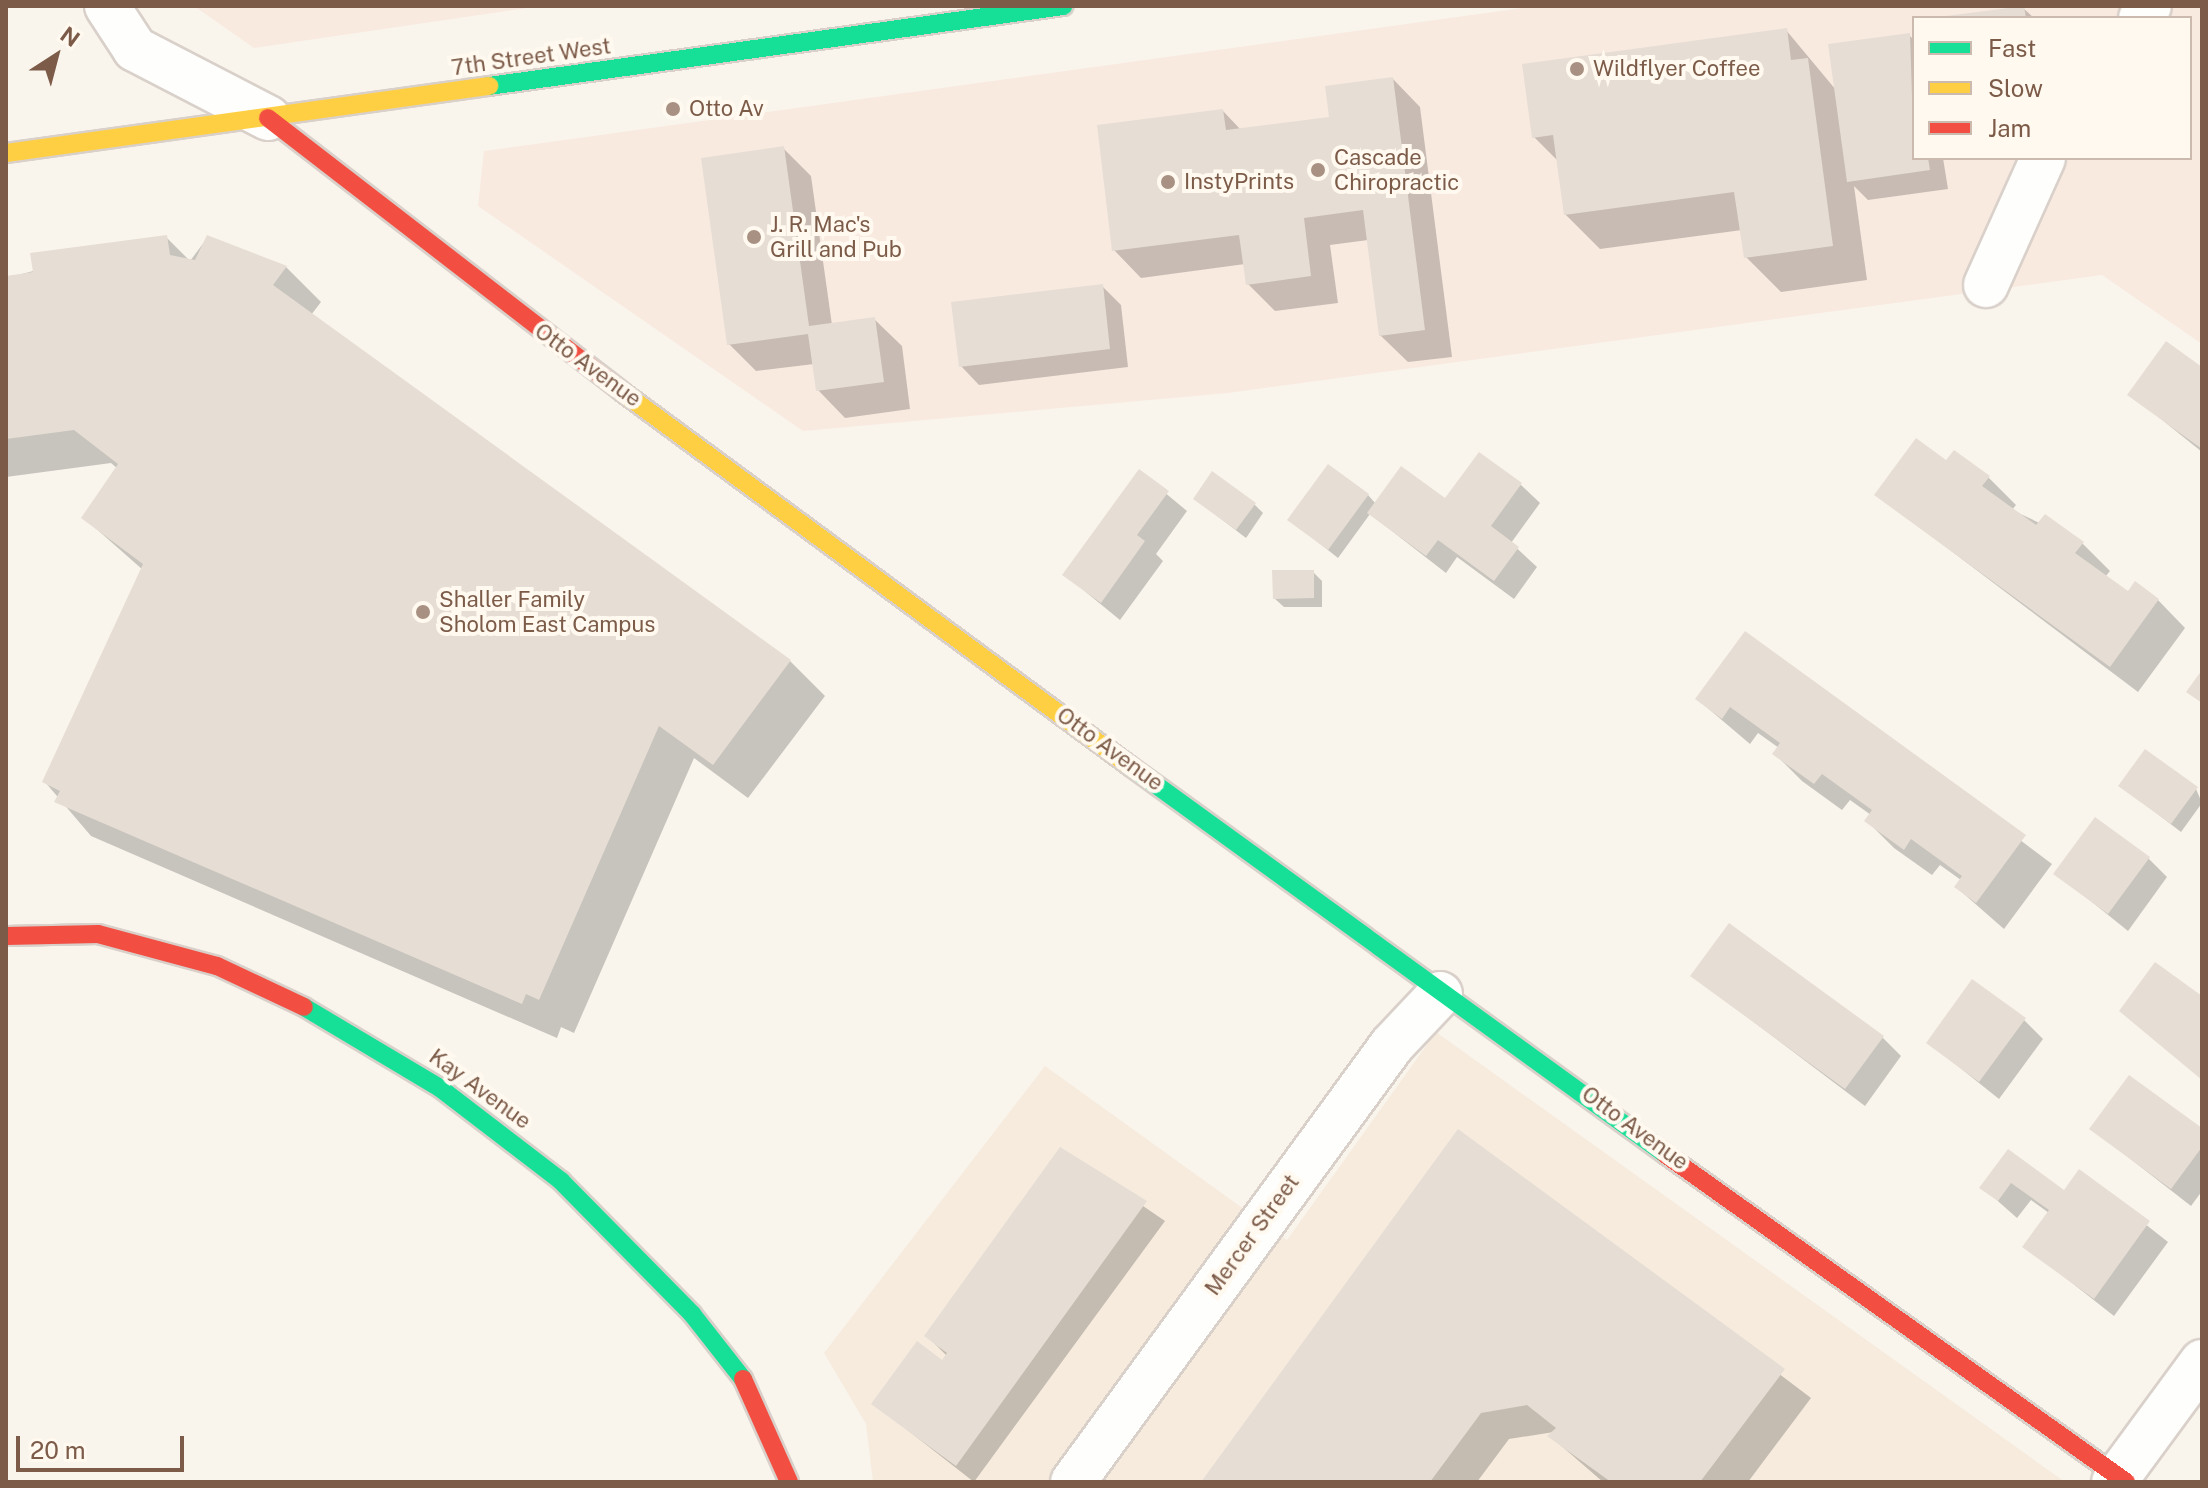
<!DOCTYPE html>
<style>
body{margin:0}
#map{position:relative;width:2208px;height:1488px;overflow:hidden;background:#f9f5ed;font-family:"Public Sans",sans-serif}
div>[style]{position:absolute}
.residential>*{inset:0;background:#f6ebdd}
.commercial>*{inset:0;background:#f9eae0}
.shadow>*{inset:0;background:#0003}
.building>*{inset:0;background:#e6ddd4}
.roads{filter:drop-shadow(2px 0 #d9d0ca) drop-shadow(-2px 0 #d9d0ca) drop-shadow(0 2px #d9d0ca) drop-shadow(0 -2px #d9d0ca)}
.street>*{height:44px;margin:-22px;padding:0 22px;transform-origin:22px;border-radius:22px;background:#fefefc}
.fast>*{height:18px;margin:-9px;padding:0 9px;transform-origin:9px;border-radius:9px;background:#16e098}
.slow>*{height:18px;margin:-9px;padding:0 9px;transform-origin:9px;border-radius:9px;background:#ffcf43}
.jam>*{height:18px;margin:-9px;padding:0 9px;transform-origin:9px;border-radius:9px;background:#f24e42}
.dots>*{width:22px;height:22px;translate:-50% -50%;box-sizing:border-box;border:4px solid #fff9f0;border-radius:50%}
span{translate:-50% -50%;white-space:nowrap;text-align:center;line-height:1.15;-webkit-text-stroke:8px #fff9f0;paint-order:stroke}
.street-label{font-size:22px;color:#7c5b48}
.poi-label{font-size:22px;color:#7c5b48}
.left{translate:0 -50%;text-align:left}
.frame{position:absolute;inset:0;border:8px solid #7c5b48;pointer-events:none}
.legend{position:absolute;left:1912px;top:16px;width:280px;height:144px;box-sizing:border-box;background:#fff9f0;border:2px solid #cbbaad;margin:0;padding:10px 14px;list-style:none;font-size:24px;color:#7c5b48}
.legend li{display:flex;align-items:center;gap:16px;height:40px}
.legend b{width:40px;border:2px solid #cbbaad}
.north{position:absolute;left:16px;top:16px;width:80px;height:80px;-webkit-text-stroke:6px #fff9f0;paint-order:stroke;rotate:36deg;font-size:22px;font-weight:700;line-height:32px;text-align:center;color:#7c5b48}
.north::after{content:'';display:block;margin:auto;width:28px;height:36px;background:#7c5b48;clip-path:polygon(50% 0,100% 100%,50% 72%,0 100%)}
.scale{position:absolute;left:16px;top:1436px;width:168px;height:36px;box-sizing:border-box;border:4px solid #7c5b48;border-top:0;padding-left:10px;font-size:24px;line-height:28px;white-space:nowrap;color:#7c5b48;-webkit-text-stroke:6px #fff9f0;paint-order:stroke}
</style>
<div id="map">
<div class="residential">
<i style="clip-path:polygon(1436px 1032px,2065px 1482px,873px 1482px,866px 1424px,824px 1353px,1045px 1066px,1287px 1240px)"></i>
</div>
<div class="commercial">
<i style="clip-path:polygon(194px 6px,541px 6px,254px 48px)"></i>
<i style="clip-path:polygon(evenodd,1537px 6px,2202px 6px,2202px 344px,2102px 275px,1228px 393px,803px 431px,478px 206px,484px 151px,1537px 6px,1914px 18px,2190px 18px,2190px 158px,1914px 158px,1914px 18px)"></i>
</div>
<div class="shadow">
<i style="clip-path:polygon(2023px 8px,2034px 18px,1947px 18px)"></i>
<i style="clip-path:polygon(1786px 30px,1836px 90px,1909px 35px,1914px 40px,1914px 158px,1943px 158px,1948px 189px,1868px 200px,1854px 186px,1867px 280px,1781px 292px,1746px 257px,1742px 230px,1600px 249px,1565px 214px,1558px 161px,1534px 137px)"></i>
<i style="clip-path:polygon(1393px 79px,1420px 107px,1452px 357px,1408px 362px,1380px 335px,1368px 240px,1330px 245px,1338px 303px,1275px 311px,1248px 284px,1245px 264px,1141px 278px,1114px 250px,1223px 111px,1241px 130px,1331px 119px)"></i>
<i style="clip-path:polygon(784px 149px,811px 176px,832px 325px,874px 319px,902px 346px,910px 409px,845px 418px,818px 390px,814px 364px,756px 371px,729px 344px)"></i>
<i style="clip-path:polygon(166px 237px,190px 261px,208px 237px,286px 267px,321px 302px,311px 315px,790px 661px,825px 696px,748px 798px,694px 758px,574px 1033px,561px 1027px,557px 1038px,91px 836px,45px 782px,143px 570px,84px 518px,118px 469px,111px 463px,6px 477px,6px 278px)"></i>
<i style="clip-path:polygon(1102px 286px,1121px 305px,1128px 367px,979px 385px,961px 366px)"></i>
<i style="clip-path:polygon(2202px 369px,2202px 452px,2130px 394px)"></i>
<i style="clip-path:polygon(1947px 462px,1988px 477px,2016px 505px,2012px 510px,2082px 543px,2110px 571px,2105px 577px,2128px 594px,2158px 600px,2185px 628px,2138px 692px,1877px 495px)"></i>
<i style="clip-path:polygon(1140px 472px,1187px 511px,1156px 554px,1163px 561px,1120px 620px,1065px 575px)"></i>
<i style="clip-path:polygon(1521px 485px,1540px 503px,1511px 543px,1537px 567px,1514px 599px,1457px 557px,1446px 573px,1370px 514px,1338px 558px,1290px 520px,1368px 495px,1376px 504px,1446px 501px)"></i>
<i style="clip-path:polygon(1195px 499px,1254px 504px,1263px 513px,1246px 538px)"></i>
<i style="clip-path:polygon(1313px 572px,1322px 581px,1322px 607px,1284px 607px,1274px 598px)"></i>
<i style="clip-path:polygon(1745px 633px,2052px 864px,2004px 929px,1956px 887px,1961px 880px,1940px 865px,1932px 875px,1894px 848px,1867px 821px,1871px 815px,1850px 800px,1842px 810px,1802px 781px,1775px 754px,1779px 748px,1758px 733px,1750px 744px,1697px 699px)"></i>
<i style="clip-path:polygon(2121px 786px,2196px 789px,2202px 803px,2181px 832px)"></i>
<i style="clip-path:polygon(2148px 858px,2167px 877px,2128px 931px,2056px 873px)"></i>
<i style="clip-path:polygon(1693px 976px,1882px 1037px,1901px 1056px,1865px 1106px)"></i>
<i style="clip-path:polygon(2024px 1020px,2043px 1039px,1999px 1099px,1929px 1043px)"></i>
<i style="clip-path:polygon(2092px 1129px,2202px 1130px,2202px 1191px,2191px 1206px)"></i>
<i style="clip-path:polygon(1458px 1131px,1811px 1398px,1748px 1482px,1603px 1482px,1550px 1436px,1554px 1432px,1509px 1439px,1477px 1482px,1203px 1482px)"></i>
<i style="clip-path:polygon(1061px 1150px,1165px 1221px,974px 1482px,874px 1404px,943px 1362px,947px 1356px,927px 1336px)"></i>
<i style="clip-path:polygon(2008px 1152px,2064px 1192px,2079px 1172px,2168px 1242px,2114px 1316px,2025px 1246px,2049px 1213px,2031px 1200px,2017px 1218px,1982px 1187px)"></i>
</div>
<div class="building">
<i style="clip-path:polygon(2024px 6px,2026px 18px,1946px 18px,1946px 16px)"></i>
<i style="clip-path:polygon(1787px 28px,1791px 60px,1808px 58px,1833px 246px,1744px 258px,1734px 192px,1564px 215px,1553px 135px,1532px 138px,1522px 64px)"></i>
<i style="clip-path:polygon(1910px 33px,1914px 158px,1928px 158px,1930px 170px,1847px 182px,1828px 44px)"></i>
<i style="clip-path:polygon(1393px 77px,1425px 330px,1379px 336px,1363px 210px,1304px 218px,1311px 276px,1246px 285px,1239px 235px,1112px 251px,1097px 125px,1223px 109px,1226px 130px,1329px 117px,1325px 86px)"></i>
<i style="clip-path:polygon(784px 146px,809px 326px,875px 317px,884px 382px,816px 391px,808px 334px,727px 345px,701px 158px)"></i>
<i style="clip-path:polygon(167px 235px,170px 255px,195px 260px,207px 235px,287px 266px,273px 285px,791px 660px,713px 765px,659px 726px,539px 1000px,526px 994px,522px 1004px,54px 802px,60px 791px,42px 782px,143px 564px,81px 518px,118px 464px,74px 430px,6px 439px,6px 276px,33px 272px,30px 253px)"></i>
<i style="clip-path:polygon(1103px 284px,1110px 349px,959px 367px,951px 302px)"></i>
<i style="clip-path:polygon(2166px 341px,2202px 367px,2202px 449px,2127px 395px)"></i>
<i style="clip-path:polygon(1916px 438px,1946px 460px,1954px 450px,1990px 476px,1982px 486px,2036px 525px,2045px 514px,2084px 542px,2075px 553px,2128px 591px,2135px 581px,2159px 599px,2110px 667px,1874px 495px)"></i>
<i style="clip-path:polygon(1479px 452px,1522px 483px,1491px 526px,1519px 547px,1494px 581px,1438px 540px,1426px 556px,1367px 513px,1401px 466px,1445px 498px)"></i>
<i style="clip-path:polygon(1328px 464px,1369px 494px,1328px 550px,1287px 520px)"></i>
<i style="clip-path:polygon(1139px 469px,1169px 491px,1137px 535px,1145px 541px,1101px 603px,1062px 575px)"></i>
<i style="clip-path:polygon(1212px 471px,1256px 503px,1236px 530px,1193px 499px)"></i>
<i style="clip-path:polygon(1272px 570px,1314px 570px,1314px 598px,1273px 599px)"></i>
<i style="clip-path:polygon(1745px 631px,2026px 835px,1976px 903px,1954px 887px,1962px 876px,1911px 839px,1904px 850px,1864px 821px,1872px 810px,1822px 774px,1814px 784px,1772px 754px,1780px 743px,1730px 707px,1722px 719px,1695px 699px)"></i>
<i style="clip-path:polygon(2202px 670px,2202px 703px,2186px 692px)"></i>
<i style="clip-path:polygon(2145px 749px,2198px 787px,2171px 824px,2118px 786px)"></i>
<i style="clip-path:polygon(2095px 817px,2150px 857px,2108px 914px,2053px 874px)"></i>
<i style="clip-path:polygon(1729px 923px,1884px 1036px,1845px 1089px,1690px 976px)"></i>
<i style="clip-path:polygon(2155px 962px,2202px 996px,2202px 1080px,2119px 1011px)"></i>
<i style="clip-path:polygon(1972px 979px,2026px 1018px,1979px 1082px,1926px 1043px)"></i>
<i style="clip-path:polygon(2129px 1075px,2202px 1128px,2202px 1147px,2171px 1189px,2089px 1129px)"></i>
<i style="clip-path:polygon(1458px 1129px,1785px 1369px,1700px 1482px,1611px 1482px,1547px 1436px,1556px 1428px,1527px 1405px,1481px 1413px,1430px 1482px,1201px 1482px)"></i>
<i style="clip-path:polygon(1060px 1147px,1147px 1201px,956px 1466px,871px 1404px,917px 1341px,942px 1360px,947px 1353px,924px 1336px)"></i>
<i style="clip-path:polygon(2008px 1149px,2064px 1190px,2079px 1169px,2150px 1221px,2094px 1299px,2022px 1247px,2049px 1210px,2011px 1183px,1998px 1201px,1979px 1188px)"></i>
</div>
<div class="roads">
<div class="street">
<i style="left:107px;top:6px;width:51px;rotate:56.9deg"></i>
<i style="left:135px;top:49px;width:150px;rotate:27.4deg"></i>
<i style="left:2141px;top:18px;width:14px;rotate:-56deg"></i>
<i style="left:1986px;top:285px;width:139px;rotate:-65.8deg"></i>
<i style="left:1073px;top:1482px;width:541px;rotate:-53.87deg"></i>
<i style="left:1392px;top:1045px;width:70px;rotate:-46.7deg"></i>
<i style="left:2114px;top:1482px;width:149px;rotate:-53.7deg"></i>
</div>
<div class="fast">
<i style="left:489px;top:86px;width:580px;rotate:-7.93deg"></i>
<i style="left:1130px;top:766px;width:661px;rotate:35.95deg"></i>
<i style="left:304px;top:1007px;width:158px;rotate:30.8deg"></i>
<i style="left:440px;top:1088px;width:153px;rotate:37.5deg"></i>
<i style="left:561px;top:1181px;width:187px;rotate:45.4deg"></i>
<i style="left:692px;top:1314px;width:83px;rotate:51.9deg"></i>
</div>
<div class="slow">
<i style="left:6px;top:153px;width:488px;rotate:-7.9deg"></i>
<i style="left:621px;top:391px;width:632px;rotate:36.38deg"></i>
</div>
<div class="jam">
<i style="left:268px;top:118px;width:446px;rotate:37.7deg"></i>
<i style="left:6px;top:936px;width:92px;rotate:-1.2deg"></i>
<i style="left:98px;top:934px;width:123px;rotate:15.1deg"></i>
<i style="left:217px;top:966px;width:96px;rotate:25.2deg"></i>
<i style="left:1665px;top:1154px;width:566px;rotate:35.43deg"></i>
<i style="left:743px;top:1379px;width:113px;rotate:65.9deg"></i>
</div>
</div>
<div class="dots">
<i style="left:1577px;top:69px;background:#a89182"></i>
<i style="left:673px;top:109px;background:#a89182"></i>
<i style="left:1318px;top:170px;background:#a89182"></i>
<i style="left:1168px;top:182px;background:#a89182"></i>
<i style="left:754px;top:237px;background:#a89182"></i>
<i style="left:423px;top:612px;background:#a89182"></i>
</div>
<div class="street-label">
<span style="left:531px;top:57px;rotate:-8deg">7th Street West</span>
<span style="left:588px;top:365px;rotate:36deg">Otto Avenue</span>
<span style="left:1110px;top:749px;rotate:36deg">Otto Avenue</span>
<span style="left:480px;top:1089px;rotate:36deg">Kay Avenue</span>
<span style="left:1635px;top:1128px;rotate:36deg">Otto Avenue</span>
<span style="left:1252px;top:1235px;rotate:-54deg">Mercer Street</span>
</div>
<div class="poi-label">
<span class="left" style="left:1593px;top:69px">Wildflyer Coffee</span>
<span class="left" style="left:689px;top:109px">Otto Av</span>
<span class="left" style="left:1334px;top:170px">Cascade<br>Chiropractic</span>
<span class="left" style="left:1184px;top:182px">InstyPrints</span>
<span class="left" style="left:770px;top:237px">J. R. Mac's<br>Grill and Pub</span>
<span class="left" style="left:439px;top:612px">Shaller Family<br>Sholom East Campus</span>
</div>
<div class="frame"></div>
<ul class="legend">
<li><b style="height:10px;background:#16e098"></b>Fast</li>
<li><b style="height:10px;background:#ffcf43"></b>Slow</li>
<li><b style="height:10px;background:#f24e42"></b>Jam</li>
</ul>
<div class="north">N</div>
<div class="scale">20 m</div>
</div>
